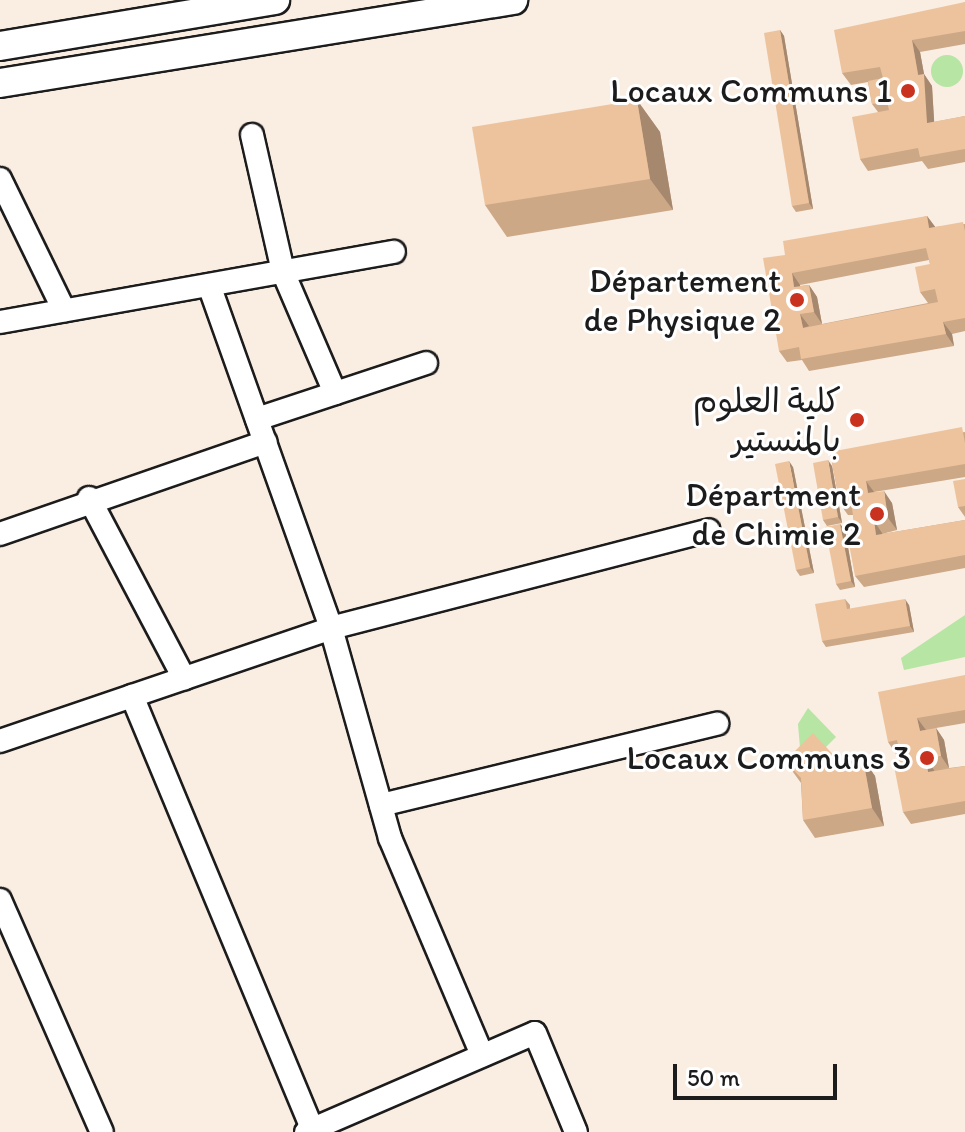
<!DOCTYPE html>
<meta charset="utf-8">
<style>
body{margin:0}
#map{position:relative;width:965px;height:1132px;overflow:hidden;background:#faede2;font-family:Itim,"Playpen Sans Arabic",sans-serif}
div>[style]{position:absolute}
.green>*{inset:0;background:#b6e5a4}
.round{border-radius:50%}
.roads{filter:drop-shadow(2px 0 #1c1c1c) drop-shadow(-2px 0 #1c1c1c) drop-shadow(0 2px #1c1c1c) drop-shadow(0 -2px #1c1c1c)}
.minor>*{height:22px;margin:-11px;padding:0 11px;transform-origin:11px;border-radius:11px;background:#fff}
.major>*{height:28px;margin:-14px;padding:0 14px;transform-origin:14px;border-radius:14px;background:#fff}
.wall>*{inset:0;background:#cca887}
.shaded-wall>*{inset:0;background:#a6886e}
.building>*{inset:0;background:#edc39d}
.dots>*{width:22px;height:22px;translate:-50% -50%;box-sizing:border-box;border:4px solid #fff;border-radius:50%}
span{translate:-50% -50%;white-space:nowrap;text-align:center;line-height:1.15;-webkit-text-stroke:6px #fff;paint-order:stroke}
.poi-label{font-size:34px;color:#1c1c1c}
.right{translate:-100% -50%;text-align:right}
.scale{position:absolute;left:673px;top:1064px;width:164px;height:36px;box-sizing:border-box;border:4px solid #1c1c1c;border-top:0;padding-left:10px;font-size:24px;line-height:28px;white-space:nowrap;color:#1c1c1c;-webkit-text-stroke:6px #fff;paint-order:stroke}
</style>
<div id="map">
<div class="green">
<i class="round" style="left:931px;top:55px;width:32px;height:32px"></i>
<i style="clip-path:polygon(965px 615px,965px 657px,904px 670px,901px 658px)"></i>
<i style="clip-path:polygon(808px 708px,836px 737px,802px 771px,798px 724px)"></i>
</div>
<div class="roads">
<div class="minor">
<i style="left:252px;top:135px;width:140px;rotate:77.2deg"></i>
<i style="left:283px;top:272px;width:132px;rotate:66.7deg"></i>
<i style="left:0;top:179px;width:146px;rotate:64deg"></i>
<i style="left:209px;top:285px;width:364px;rotate:70.4deg"></i>
<i style="left:331px;top:628px;width:218px;rotate:74.3deg"></i>
<i style="left:390px;top:838px;width:236px;rotate:67deg"></i>
<i style="left:0;top:322px;width:400px;rotate:-10.1deg"></i>
<i style="left:257px;top:419px;width:178px;rotate:-18.3deg"></i>
<i style="left:89px;top:498px;width:204px;rotate:62.2deg"></i>
<i style="left:0;top:534px;width:281px;rotate:-19.1deg"></i>
<i style="left:132px;top:696px;width:469px;rotate:67.4deg"></i>
<i style="left:0;top:741px;width:350px;rotate:-18.8deg"></i>
<i style="left:331px;top:628px;width:390px;rotate:-14.5deg"></i>
<i style="left:381px;top:805px;width:346px;rotate:-13.6deg"></i>
<i style="left:0;top:900px;width:253px;rotate:66.3deg"></i>
<i style="left:306px;top:1132px;width:249px;rotate:-23.4deg"></i>
<i style="left:535px;top:1033px;width:107px;rotate:67.5deg"></i>
</div>
<div class="major">
<i style="left:0;top:46px;width:279px;rotate:-9.5deg"></i>
<i style="left:0;top:83px;width:520px;rotate:-9.19deg"></i>
</div>
</div>
<div class="wall">
<i style="clip-path:polygon(965px 2px,965px 44px,920px 52px,924px 74px,932px 86px,934px 122px,965px 116px,965px 162px,928px 169px,922px 161px,868px 171px,860px 159px,878px 112px,872px 104px,868px 82px,851px 85px,842px 73px)"></i>
<i style="clip-path:polygon(780px 30px,784px 36px,813px 209px,796px 212px,792px 206px)"></i>
<i style="clip-path:polygon(637px 100px,660px 132px,673px 210px,507px 237px,485px 205px)"></i>
<i style="clip-path:polygon(evenodd,927px 216px,935px 227px,965px 224px,965px 331px,952px 334px,954px 346px,809px 371px,802px 360px,787px 362px,779px 351px,785px 255px,927px 216px,929px 260px,930px 264px,920px 292px,928px 303px,822px 324px,817px 297px,809px 285px,800px 286px,800px 285px,929px 260px)"></i>
<i style="clip-path:polygon(965px 432px,965px 477px,874px 492px,892px 503px,897px 530px,882px 534px,965px 520px,965px 568px,864px 587px,855px 576px,854px 522px,853px 515px,848px 515px,840px 504px,830px 452px)"></i>
<i style="clip-path:polygon(832px 466px,842px 523px,827px 526px,823px 520px)"></i>
<i style="clip-path:polygon(793px 467px,814px 573px,800px 576px,796px 570px)"></i>
<i style="clip-path:polygon(965px 479px,965px 517px,958px 507px)"></i>
<i style="clip-path:polygon(840px 524px,845px 530px,855px 587px,840px 590px,836px 584px)"></i>
<i style="clip-path:polygon(845px 599px,850px 605px,850px 609px,909px 605px,914px 632px,826px 647px,822px 641px)"></i>
<i style="clip-path:polygon(965px 675px,965px 723px,936px 728px,944px 740px,949px 768px,934px 770px,965px 766px,965px 814px,911px 824px,903px 812px,900px 753px,896px 754px,888px 742px)"></i>
<i style="clip-path:polygon(863px 759px,875px 776px,884px 826px,815px 838px,803px 820px,801px 783px,785px 761px,841px 763px)"></i>
</div>
<div class="shaded-wall">
<i style="clip-path:polygon(780px 30px,784px 36px,813px 209px,809px 203px)"></i>
<i style="clip-path:polygon(912px 40px,920px 52px,924px 74px,932px 86px,935px 135px,927px 123px)"></i>
<i style="clip-path:polygon(637px 100px,660px 132px,673px 210px,650px 179px)"></i>
<i style="clip-path:polygon(927px 216px,936px 228px,929px 228px)"></i>
<i style="clip-path:polygon(792px 273px,800px 285px,803px 299px,794px 287px)"></i>
<i style="clip-path:polygon(809px 285px,817px 297px,822px 324px,814px 312px)"></i>
<i style="clip-path:polygon(800px 314px,809px 326px,803px 328px)"></i>
<i style="clip-path:polygon(943px 322px,952px 334px,954px 346px,946px 334px)"></i>
<i style="clip-path:polygon(828px 460px,832px 466px,842px 523px,838px 517px)"></i>
<i style="clip-path:polygon(789px 461px,793px 467px,814px 573px,810px 567px)"></i>
<i style="clip-path:polygon(866px 481px,874px 492px,868px 493px)"></i>
<i style="clip-path:polygon(884px 491px,892px 503px,897px 530px,888px 518px)"></i>
<i style="clip-path:polygon(874px 521px,882px 533px,885px 547px,876px 535px)"></i>
<i style="clip-path:polygon(840px 524px,845px 530px,855px 587px,851px 581px)"></i>
<i style="clip-path:polygon(905px 599px,909px 605px,914px 632px,910px 626px)"></i>
<i style="clip-path:polygon(917px 718px,926px 730px,920px 731px)"></i>
<i style="clip-path:polygon(936px 728px,944px 740px,949px 768px,941px 756px)"></i>
<i style="clip-path:polygon(926px 758px,934px 770px,936px 784px,928px 772px)"></i>
<i style="clip-path:polygon(863px 759px,875px 776px,884px 826px,872px 808px)"></i>
</div>
<div class="building">
<i style="clip-path:polygon(965px 2px,965px 31px,912px 40px,918px 75px,924px 74px,927px 123px,965px 116px,965px 149px,920px 157px,918px 148px,860px 159px,852px 117px,889px 110px,887px 102px,872px 104px,868px 81px,883px 78px,880px 67px,842px 73px,834px 30px)"></i>
<i style="clip-path:polygon(780px 30px,809px 203px,792px 206px,764px 33px)"></i>
<i style="clip-path:polygon(637px 100px,650px 179px,485px 205px,472px 127px)"></i>
<i style="clip-path:polygon(evenodd,927px 216px,929px 228px,963px 222px,965px 231px,965px 318px,943px 322px,946px 334px,801px 359px,799px 347px,779px 351px,763px 258px,785px 255px,783px 241px,927px 216px,926px 248px,930px 264px,915px 267px,920px 292px,935px 289px,938px 302px,803px 328px,800px 314px,814px 312px,809px 285px,794px 287px,792px 273px,926px 248px)"></i>
<i style="clip-path:polygon(962px 427px,965px 443px,965px 466px,965px 464px,866px 481px,868px 493px,884px 491px,888px 518px,874px 521px,876px 535px,965px 520px,965px 555px,855px 576px,845px 523px,854px 522px,851px 502px,840px 504px,830px 452px)"></i>
<i style="clip-path:polygon(828px 460px,838px 517px,823px 520px,813px 463px)"></i>
<i style="clip-path:polygon(789px 461px,810px 567px,796px 570px,775px 464px)"></i>
<i style="clip-path:polygon(965px 479px,965px 506px,958px 507px,953px 481px)"></i>
<i style="clip-path:polygon(840px 524px,851px 581px,836px 584px,825px 527px)"></i>
<i style="clip-path:polygon(845px 599px,847px 609px,905px 599px,910px 626px,822px 641px,815px 604px)"></i>
<i style="clip-path:polygon(965px 675px,965px 710px,917px 718px,920px 731px,936px 728px,941px 756px,926px 758px,928px 772px,965px 766px,965px 801px,903px 812px,893px 761px,901px 759px,897px 740px,888px 742px,878px 692px)"></i>
<i style="clip-path:polygon(813px 733px,841px 763px,863px 759px,872px 808px,803px 820px,801px 778px,785px 761px)"></i>
</div>
<div class="dots">
<i style="left:908px;top:91px;background:#c8321e"></i>
<i style="left:797px;top:300px;background:#c8321e"></i>
<i style="left:857px;top:420px;background:#c8321e"></i>
<i style="left:877px;top:514px;background:#c8321e"></i>
<i style="left:927px;top:758px;background:#c8321e"></i>
</div>
<div class="poi-label">
<span class="right" style="left:892px;top:91px">Locaux Communs 1</span>
<span class="right" style="left:781px;top:300px">Département<br>de Physique 2</span>
<span class="right" style="left:841px;top:420px">كلية العلوم<br>بالمنستير</span>
<span class="right" style="left:861px;top:514px">Départment<br>de Chimie 2</span>
<span class="right" style="left:911px;top:758px">Locaux Communs 3</span>
</div>
<div class="scale">50 m</div>
</div>
